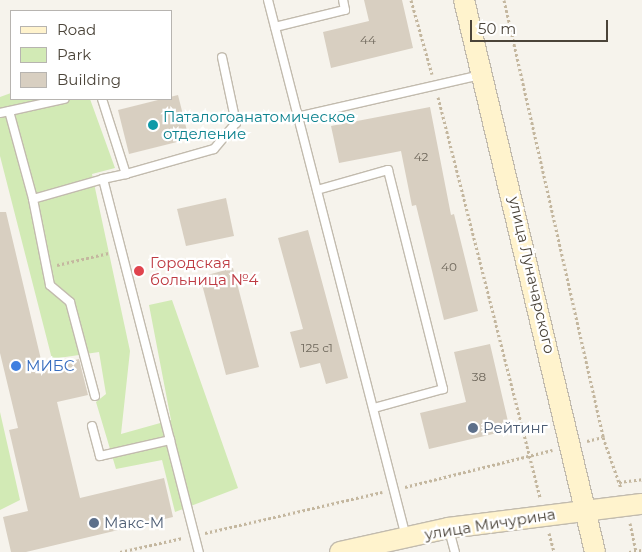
<!DOCTYPE html>
<meta charset="utf-8">
<style>
body{margin:0}
#map{position:relative;width:642px;height:552px;overflow:hidden;background:#f6f3ec;font-family:Montserrat,sans-serif}
div>[style]{position:absolute}
.green>*{inset:0;background:#d2eab5}
.building>*{inset:0;background:#d8cfc1}
.path>*{height:3px;margin-top:-1.5px;transform-origin:0;background:repeating-linear-gradient(90deg,#c4b79f 0 2.5px,transparent 0 5px)}
.roads{filter:drop-shadow(1px 0 #c2bbae) drop-shadow(-1px 0 #c2bbae) drop-shadow(0 1px #c2bbae) drop-shadow(0 -1px #c2bbae)}
.lane>*{height:8px;margin:-4px;padding:0 4px;transform-origin:4px;border-radius:4px;background:#fff}
.secondary>*{height:20px;margin:-10px;padding:0 10px;transform-origin:10px;border-radius:10px;background:#fff3cd}
.dots>*{width:14px;height:14px;translate:-50% -50%;box-sizing:border-box;border:2px solid #fff;border-radius:50%}
span{translate:-50% -50%;white-space:nowrap;text-align:center;line-height:1.15;-webkit-text-stroke:4.5px #fff;paint-order:stroke}
.number-label{font-size:12px;color:#6e675b}
.number-label span{-webkit-text-stroke-width:0}
.culture-label{font-size:15px;color:#0d838f}
.left{translate:0 -50%;text-align:left}
.health-label{font-size:15px;color:#be3a42}
.street-label{font-size:15px;color:#4b4439}
.shop-label{font-size:15px;color:#366cbe}
.service-label{font-size:15px;color:#4e5e75}
.legend{position:absolute;left:10px;top:10px;width:162px;height:90px;box-sizing:border-box;background:#fff;border:1px solid #b7b4b0;margin:0;padding:6px 9px;list-style:none;font-size:15px;color:#4b4439}
.legend li{display:flex;align-items:center;gap:10px;height:25px}
.legend b{width:25px;border:1px solid #b7b4b0}
.scale{position:absolute;left:470px;top:20px;width:138px;height:22px;box-sizing:border-box;border:2px solid #4b4439;border-top:0;padding-left:6px;font-size:15px;line-height:18px;white-space:nowrap;color:#4b4439;-webkit-text-stroke:4px #fff;paint-order:stroke}
</style>
<div id="map">
<div class="green">
<i style="clip-path:polygon(11px 93px,11px 99px,90px 99px,115px 168px,92px 174px,130px 351px,121px 434px,171px 420px,149px 305px,172px 300px,238px 488px,175px 512px,162px 460px,116px 469px,96px 402px,106px 394px,99px 352px,52px 359px,0 156px,0 97px)"></i>
<i style="clip-path:polygon(0 412px,20px 500px,0 510px)"></i>
</div>
<div class="building">
<i style="clip-path:polygon(364px 0,402px 0,413px 48px,331px 68px,323px 32px,369px 21px)"></i>
<i style="clip-path:polygon(178px 95px,189px 139px,129px 154px,118px 110px)"></i>
<i style="clip-path:polygon(430px 107px,451px 215px,454px 214px,478px 311px,444px 320px,416px 205px,412px 206px,401px 151px,339px 163px,331px 126px)"></i>
<i style="clip-path:polygon(226px 198px,234px 236px,186px 246px,177px 209px)"></i>
<i style="clip-path:polygon(0 212px,6px 212px,43px 368px,79px 359px,88px 395px,57px 402px,80px 498px,164px 478px,173px 517px,26px 552px,11px 552px,3px 517px,28px 511px,9px 430px,18px 428px,0 353px)"></i>
<i style="clip-path:polygon(308px 230px,348px 378px,326px 384px,320px 363px,300px 368px,290px 332px,303px 329px,278px 238px)"></i>
<i style="clip-path:polygon(233px 268px,259px 367px,226px 375px,200px 277px)"></i>
<i style="clip-path:polygon(490px 344px,510px 430px,429px 449px,420px 413px,466px 402px,454px 352px)"></i>
</div>
<div class="path">
<i style="left:411px;top:0;width:77px;rotate:74.2deg"></i>
<i style="left:504px;top:0;width:448px;rotate:77.2deg"></i>
<i style="left:603px;top:437px;width:54px;rotate:70.6deg"></i>
<i style="left:438px;top:97px;width:414px;rotate:75.7deg"></i>
<i style="left:57px;top:265px;width:53px;rotate:-13deg"></i>
<i style="left:587px;top:441px;width:16px;rotate:-14deg"></i>
<i style="left:619px;top:482px;width:23px;rotate:-7deg"></i>
<i style="left:405px;top:487px;width:152px;rotate:-14.1deg"></i>
<i style="left:630px;top:523px;width:30px;rotate:78deg"></i>
<i style="left:205px;top:533px;width:182px;rotate:-13deg"></i>
<i style="left:549px;top:533px;width:20px;rotate:75deg"></i>
<i style="left:120px;top:552px;width:64px;rotate:-12.7deg"></i>
<i style="left:629px;top:552px;width:13px;rotate:-9deg"></i>
</div>
<div class="roads">
<div class="lane">
<i style="left:268px;top:0;width:554px;rotate:75.59deg"></i>
<i style="left:275px;top:27px;width:72px;rotate:-13.7deg"></i>
<i style="left:345px;top:10px;width:10px;rotate:-101deg"></i>
<i style="left:102px;top:99px;width:79px;rotate:72.3deg"></i>
<i style="left:126px;top:174px;width:24px;rotate:168deg"></i>
<i style="left:103px;top:179px;width:385px;rotate:75.6deg"></i>
<i style="left:9px;top:111px;width:91px;rotate:74.7deg"></i>
<i style="left:0;top:113px;width:66px;rotate:-12.3deg"></i>
<i style="left:297px;top:117px;width:189px;rotate:-12.9deg"></i>
<i style="left:126px;top:174px;width:91px;rotate:-15.9deg"></i>
<i style="left:214px;top:149px;width:34px;rotate:-50deg"></i>
<i style="left:236px;top:123px;width:67px;rotate:-102deg"></i>
<i style="left:317px;top:190px;width:74px;rotate:-15.7deg"></i>
<i style="left:388px;top:170px;width:226px;rotate:75.9deg"></i>
<i style="left:443px;top:389px;width:72px;rotate:164.6deg"></i>
<i style="left:95px;top:396px;width:97px;rotate:-104.9deg"></i>
<i style="left:70px;top:302px;width:26px;rotate:-140deg"></i>
<i style="left:50px;top:285px;width:88px;rotate:-101.2deg"></i>
<i style="left:33px;top:199px;width:73px;rotate:-15.9deg"></i>
<i style="left:92px;top:426px;width:31px;rotate:75deg"></i>
<i style="left:100px;top:456px;width:72px;rotate:-12.9deg"></i>
<i style="left:449px;top:530px;width:23px;rotate:75deg"></i>
</div>
<div class="secondary">
<i style="left:464px;top:0;width:567px;rotate:76.65deg"></i>
<i style="left:340px;top:552px;width:111px;rotate:-12.5deg"></i>
<i style="left:448px;top:528px;width:195px;rotate:-7.1deg"></i>
</div>
</div>
<div class="dots">
<i style="left:153px;top:125px;background:#0f9aa8"></i>
<i style="left:139px;top:271px;background:#e0444e"></i>
<i style="left:16px;top:366px;background:#3f7fe0"></i>
<i style="left:473px;top:428px;background:#5c6f8a"></i>
<i style="left:94px;top:523px;background:#5c6f8a"></i>
</div>
<div class="number-label">
<span style="left:368px;top:40px">44</span>
<span style="left:421px;top:157px">42</span>
<span style="left:449px;top:267px">40</span>
<span style="left:317px;top:348px">125 с1</span>
<span style="left:479px;top:377px">38</span>
</div>
<div class="culture-label">
<span class="left" style="left:163px;top:125px">Паталогоанатомическое<br>отделение</span>
</div>
<div class="health-label">
<span class="left" style="left:150px;top:271px">Городская<br>больница №4</span>
</div>
<div class="street-label">
<span style="left:532px;top:275px;rotate:77deg">улица Луначарского</span>
<span style="left:490px;top:524px;rotate:-9deg">улица Мичурина</span>
</div>
<div class="shop-label">
<span class="left" style="left:26px;top:366px">МИБС</span>
</div>
<div class="service-label">
<span class="left" style="left:483px;top:428px">Рейтинг</span>
<span class="left" style="left:104px;top:523px">Макс-М</span>
</div>
<ul class="legend">
<li><b style="height:6px;background:#fff3cd"></b>Road</li>
<li><b style="height:14px;background:#d2eab5"></b>Park</li>
<li><b style="height:14px;background:#d8cfc1"></b>Building</li>
</ul>
<div class="scale">50 m</div>
</div>
